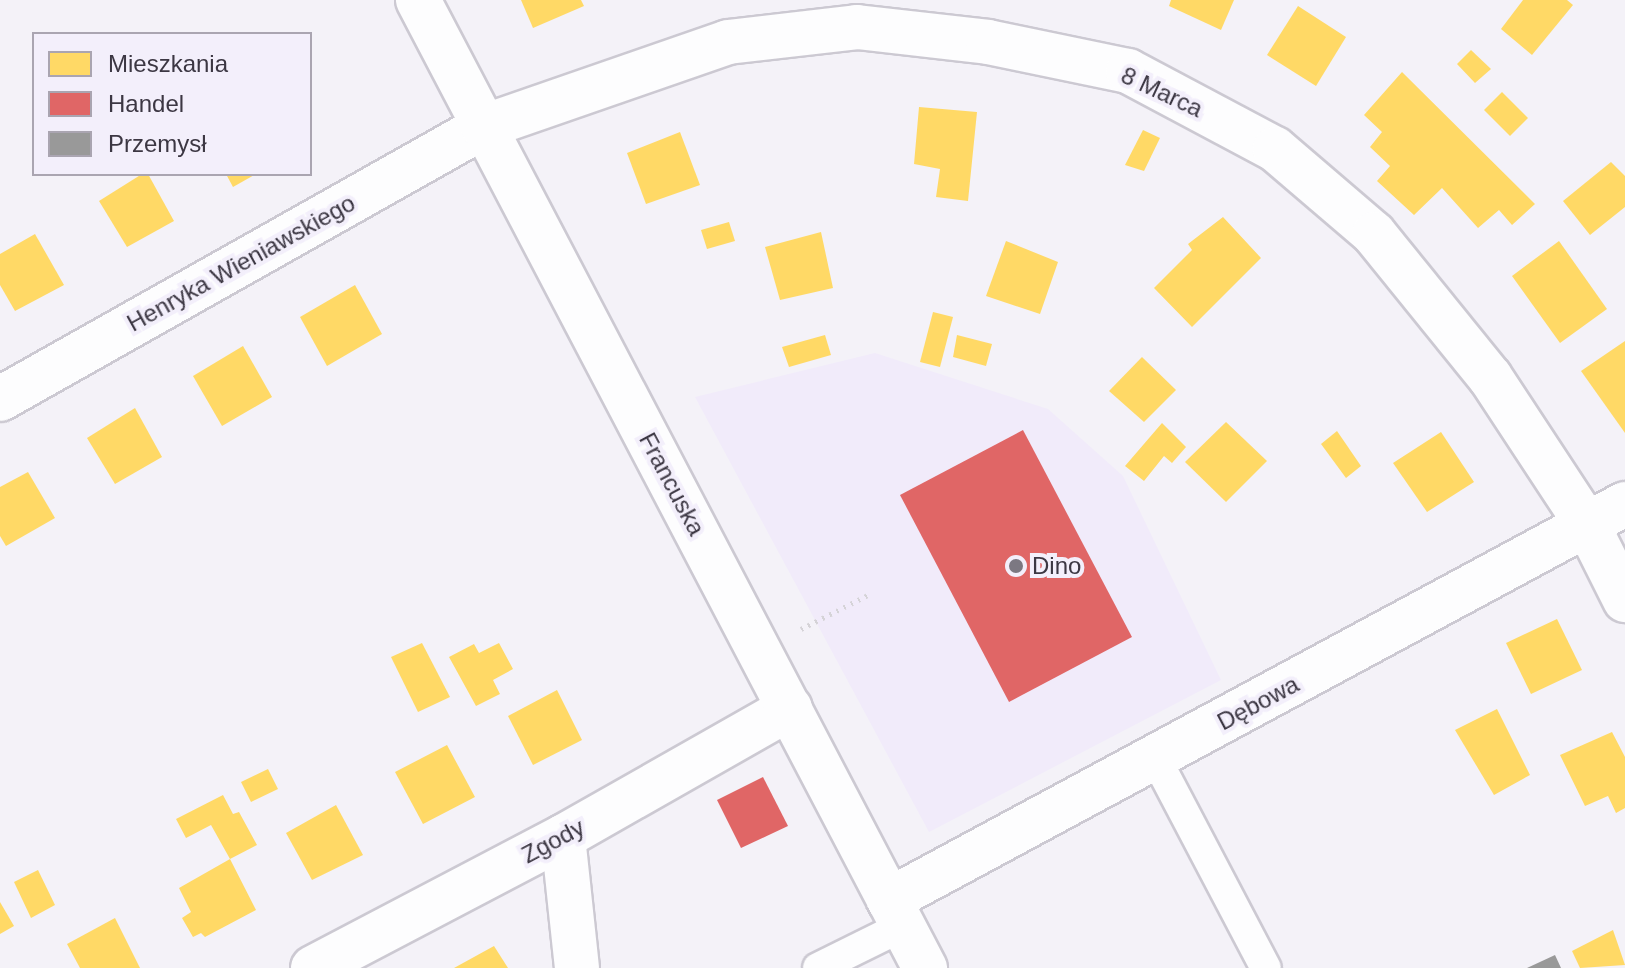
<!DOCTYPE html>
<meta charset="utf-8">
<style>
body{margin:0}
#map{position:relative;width:1625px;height:968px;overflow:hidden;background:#f4f2f8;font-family:Helvetica,sans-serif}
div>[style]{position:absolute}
.built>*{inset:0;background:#f1ebfa}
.homes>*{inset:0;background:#ffd966}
.shops>*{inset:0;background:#e06666}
.industry>*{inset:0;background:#999}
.path>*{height:5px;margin-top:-2.5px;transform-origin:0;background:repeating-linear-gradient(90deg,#d5d3d7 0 2px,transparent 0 8px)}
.roads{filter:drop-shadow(2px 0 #ccc9d2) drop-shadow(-2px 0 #ccc9d2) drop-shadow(0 2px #ccc9d2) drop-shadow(0 -2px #ccc9d2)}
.lane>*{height:30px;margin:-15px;padding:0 15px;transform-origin:15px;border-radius:15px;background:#fdfdfe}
.street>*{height:44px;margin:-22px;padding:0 22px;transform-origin:22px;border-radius:22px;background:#fdfdfe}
.secondary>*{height:44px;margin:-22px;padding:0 22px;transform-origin:22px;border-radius:22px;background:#fdfdfe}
.dots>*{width:22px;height:22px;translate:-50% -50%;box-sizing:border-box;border:4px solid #f3effb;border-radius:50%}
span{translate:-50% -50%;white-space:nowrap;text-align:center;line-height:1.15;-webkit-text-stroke:8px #f3effb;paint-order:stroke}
.street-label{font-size:24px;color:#3c3743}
.poi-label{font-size:24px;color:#3c3743}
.left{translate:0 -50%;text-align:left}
.legend{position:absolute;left:32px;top:32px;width:280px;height:144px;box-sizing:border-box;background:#f3effb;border:2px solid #aaa5b1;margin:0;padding:10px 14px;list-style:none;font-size:24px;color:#3c3743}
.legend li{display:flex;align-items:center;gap:16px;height:40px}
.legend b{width:40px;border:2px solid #aaa5b1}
</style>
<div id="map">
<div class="built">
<i style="clip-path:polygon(875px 353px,1048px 409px,1123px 476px,1221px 680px,929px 832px,695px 397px)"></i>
</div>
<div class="homes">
<i style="clip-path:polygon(521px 0,581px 0,584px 6px,533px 28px)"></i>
<i style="clip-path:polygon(1171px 0,1234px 0,1221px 30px,1169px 6px)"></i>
<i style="clip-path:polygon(1523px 0,1567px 0,1573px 5px,1532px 55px,1501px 29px)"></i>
<i style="clip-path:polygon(1298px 6px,1346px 37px,1316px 86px,1267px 55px)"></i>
<i style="clip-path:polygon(1471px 50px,1491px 69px,1475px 83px,1457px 64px)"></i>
<i style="clip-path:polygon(1402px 72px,1535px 204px,1512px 225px,1499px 210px,1478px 228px,1442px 188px,1414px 215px,1377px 181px,1390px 166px,1370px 147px,1382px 132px,1364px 115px)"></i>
<i style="clip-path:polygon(1502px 92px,1528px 118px,1510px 136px,1484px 110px)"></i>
<i style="clip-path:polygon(919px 107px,977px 112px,968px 201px,936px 197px,940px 169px,914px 164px)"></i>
<i style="clip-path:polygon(1143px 130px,1160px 138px,1144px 171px,1125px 165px)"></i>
<i style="clip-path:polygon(680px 132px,700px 185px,646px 204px,627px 153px)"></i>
<i style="clip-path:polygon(1611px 162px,1625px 176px,1625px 207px,1590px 235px,1563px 201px)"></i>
<i style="clip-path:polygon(142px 174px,148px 174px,174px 221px,127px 247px,99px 201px)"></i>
<i style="clip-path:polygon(226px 174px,256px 174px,233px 187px)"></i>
<i style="clip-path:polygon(1223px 217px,1261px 258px,1192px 327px,1154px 288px,1192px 250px,1188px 244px)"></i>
<i style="clip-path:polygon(729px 222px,735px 241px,707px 249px,701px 230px)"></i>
<i style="clip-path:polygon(821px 232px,833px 288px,780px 300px,765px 247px)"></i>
<i style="clip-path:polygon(35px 234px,64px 285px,15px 311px,0 285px,0 254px)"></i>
<i style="clip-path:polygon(1006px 241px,1058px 262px,1040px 314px,986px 296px)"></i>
<i style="clip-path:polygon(1559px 241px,1607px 309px,1560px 343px,1512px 276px)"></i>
<i style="clip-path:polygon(355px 285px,382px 334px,327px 366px,300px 317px)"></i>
<i style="clip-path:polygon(933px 312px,953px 317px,940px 367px,920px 362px)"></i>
<i style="clip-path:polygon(825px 335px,831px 355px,789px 367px,782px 347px)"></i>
<i style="clip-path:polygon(957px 335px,992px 344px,986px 366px,953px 357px)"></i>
<i style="clip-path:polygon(1625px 341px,1625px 433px,1581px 371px)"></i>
<i style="clip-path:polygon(243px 346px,272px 397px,222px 426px,193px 376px)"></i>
<i style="clip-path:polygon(1142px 357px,1176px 390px,1144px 422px,1109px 391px)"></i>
<i style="clip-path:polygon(135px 408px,162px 457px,115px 484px,87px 438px)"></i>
<i style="clip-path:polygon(1226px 422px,1267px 461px,1226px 502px,1185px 462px)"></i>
<i style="clip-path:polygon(1162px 423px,1186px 447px,1172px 463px,1164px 456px,1144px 481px,1125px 466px)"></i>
<i style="clip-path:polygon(1337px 431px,1361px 466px,1346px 478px,1321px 444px)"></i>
<i style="clip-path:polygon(1441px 432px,1474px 482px,1427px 512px,1393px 463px)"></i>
<i style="clip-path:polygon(28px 472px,55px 518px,6px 546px,0 536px,0 487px)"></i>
<i style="clip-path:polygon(1557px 619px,1582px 670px,1531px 694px,1506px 643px)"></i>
<i style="clip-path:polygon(422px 643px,450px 697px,418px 712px,391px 657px)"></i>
<i style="clip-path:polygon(499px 643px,513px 669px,493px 680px,500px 694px,476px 706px,449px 657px,474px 644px,479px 653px)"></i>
<i style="clip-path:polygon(557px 690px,582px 740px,533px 765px,508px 716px)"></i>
<i style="clip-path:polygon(1497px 709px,1530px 775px,1494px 795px,1455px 730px)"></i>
<i style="clip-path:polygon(1612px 732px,1625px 757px,1625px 808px,1616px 813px,1608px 796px,1585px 806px,1560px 755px)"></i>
<i style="clip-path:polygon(447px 745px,475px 797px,423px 824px,395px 772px)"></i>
<i style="clip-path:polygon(268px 769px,278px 789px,251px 802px,241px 782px)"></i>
<i style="clip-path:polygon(223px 795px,233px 814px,239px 812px,257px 845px,230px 859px,211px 825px,186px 838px,176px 819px)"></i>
<i style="clip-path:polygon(336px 805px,363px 855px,312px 880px,286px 833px)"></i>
<i style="clip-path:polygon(230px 859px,256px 910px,205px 937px,201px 933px,193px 937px,182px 918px,191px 912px,179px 888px)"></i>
<i style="clip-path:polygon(38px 870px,55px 905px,31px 918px,14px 882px)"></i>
<i style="clip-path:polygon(0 902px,14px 926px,0 934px)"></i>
<i style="clip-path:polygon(115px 918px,140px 968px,80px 968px,67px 944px)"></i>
<i style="clip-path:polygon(1613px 930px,1625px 965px,1580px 968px,1572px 951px)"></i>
<i style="clip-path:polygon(494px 946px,508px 968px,454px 968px)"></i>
</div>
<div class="shops">
<i style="clip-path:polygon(1023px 430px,1132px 637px,1009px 702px,900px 495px)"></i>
<i style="clip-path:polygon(763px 777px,788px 826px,741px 848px,717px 800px)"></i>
</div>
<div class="industry">
<i style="clip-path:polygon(1555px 955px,1561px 968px,1527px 968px)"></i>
</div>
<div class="path">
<i style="left:801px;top:629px;width:75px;rotate:-26.9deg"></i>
</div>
<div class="roads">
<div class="lane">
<i style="left:1155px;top:757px;width:238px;rotate:62.3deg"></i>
<i style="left:818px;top:968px;width:95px;rotate:-26.3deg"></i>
</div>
<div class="street">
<i style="left:0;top:399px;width:554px;rotate:-29.39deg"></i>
<i style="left:483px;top:127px;width:259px;rotate:-19.1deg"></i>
<i style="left:728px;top:42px;width:130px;rotate:-6.6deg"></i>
<i style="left:857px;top:27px;width:132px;rotate:6.5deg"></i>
<i style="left:988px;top:42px;width:143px;rotate:11.7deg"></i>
<i style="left:1128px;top:71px;width:166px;rotate:28deg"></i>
<i style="left:1275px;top:149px;width:130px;rotate:40.6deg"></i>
<i style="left:1374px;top:234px;width:184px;rotate:51deg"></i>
<i style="left:1490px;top:377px;width:178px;rotate:56.7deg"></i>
<i style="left:1588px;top:526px;width:83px;rotate:63.4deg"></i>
<i style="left:563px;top:837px;width:132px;rotate:83.9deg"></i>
<i style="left:889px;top:900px;width:836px;rotate:-28.28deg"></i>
<i style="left:313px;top:968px;width:282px;rotate:-27.7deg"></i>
<i style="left:563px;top:837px;width:261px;rotate:-29.6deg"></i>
</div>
<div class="secondary">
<i style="left:418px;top:0;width:1093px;rotate:62.36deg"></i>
</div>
</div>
<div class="dots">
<i style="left:1016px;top:566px;background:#7c7882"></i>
</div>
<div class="street-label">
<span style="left:1162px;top:92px;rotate:25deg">8 Marca</span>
<span style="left:241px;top:263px;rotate:-29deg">Henryka Wieniawskiego</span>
<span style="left:672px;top:484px;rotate:62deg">Francuska</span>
<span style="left:1258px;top:703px;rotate:-28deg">Dębowa</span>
<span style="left:553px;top:841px;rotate:-28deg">Zgody</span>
</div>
<div class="poi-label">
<span class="left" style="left:1032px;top:566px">Dino</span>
</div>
<ul class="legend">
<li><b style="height:22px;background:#ffd966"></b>Mieszkania</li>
<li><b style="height:22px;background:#e06666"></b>Handel</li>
<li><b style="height:22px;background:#999"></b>Przemysł</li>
</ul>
</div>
